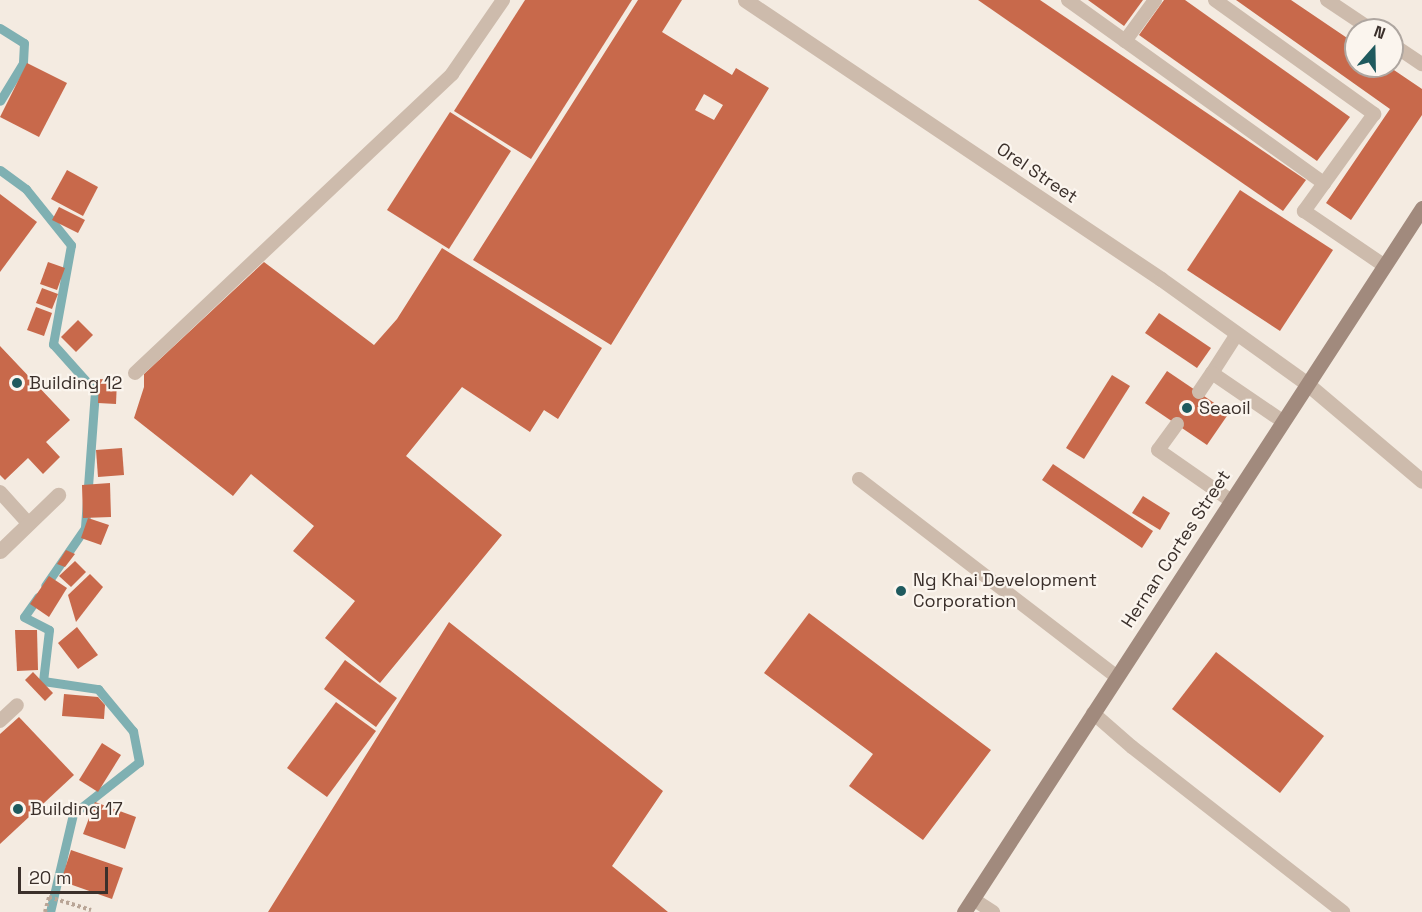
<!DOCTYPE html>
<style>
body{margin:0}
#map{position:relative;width:1422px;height:912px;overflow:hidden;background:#f4ebe1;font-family:"Space Grotesk",sans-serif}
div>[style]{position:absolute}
.stream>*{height:9px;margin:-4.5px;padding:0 4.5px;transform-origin:4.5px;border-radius:4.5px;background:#7fb0b2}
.building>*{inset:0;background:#c8694b}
.path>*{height:4px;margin-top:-2px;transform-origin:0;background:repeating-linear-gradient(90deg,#b9a596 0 3px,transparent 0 6px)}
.lane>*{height:14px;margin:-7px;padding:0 7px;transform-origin:7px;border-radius:7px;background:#cdbbac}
.street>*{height:15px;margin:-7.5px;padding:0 7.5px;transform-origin:7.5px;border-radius:7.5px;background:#cdbbac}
.secondary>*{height:15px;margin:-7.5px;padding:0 7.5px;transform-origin:7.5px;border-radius:7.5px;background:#a18a7d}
.dots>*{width:16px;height:16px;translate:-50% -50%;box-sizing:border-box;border:3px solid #fbf5ee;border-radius:50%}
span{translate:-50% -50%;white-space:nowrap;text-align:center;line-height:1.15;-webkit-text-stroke:4.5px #fbf5ee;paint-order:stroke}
.street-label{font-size:18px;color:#3b302b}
.poi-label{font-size:18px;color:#3b302b}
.left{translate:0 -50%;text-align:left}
.north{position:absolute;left:1344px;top:18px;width:60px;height:60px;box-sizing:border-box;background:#fbf5ee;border:2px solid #aea6a0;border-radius:50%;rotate:20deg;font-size:16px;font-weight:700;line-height:24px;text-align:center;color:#3b302b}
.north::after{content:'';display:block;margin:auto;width:21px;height:27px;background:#1f5a5e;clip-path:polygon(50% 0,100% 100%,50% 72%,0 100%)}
.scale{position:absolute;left:18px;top:867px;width:90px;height:27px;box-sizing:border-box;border:3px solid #3b302b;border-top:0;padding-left:8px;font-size:18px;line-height:21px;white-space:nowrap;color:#3b302b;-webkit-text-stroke:4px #fbf5ee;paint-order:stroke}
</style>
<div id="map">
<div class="stream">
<i style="left:0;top:28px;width:28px;rotate:32deg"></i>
<i style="left:24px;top:43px;width:20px;rotate:93deg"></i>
<i style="left:23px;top:63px;width:44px;rotate:121.2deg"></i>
<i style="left:0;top:170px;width:32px;rotate:36deg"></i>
<i style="left:26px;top:189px;width:72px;rotate:51.2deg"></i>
<i style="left:71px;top:245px;width:101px;rotate:100.3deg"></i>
<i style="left:53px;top:344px;width:63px;rotate:48.2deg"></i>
<i style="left:95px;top:391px;width:137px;rotate:94.2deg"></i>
<i style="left:85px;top:528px;width:70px;rotate:124.6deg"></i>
<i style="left:38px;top:597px;width:24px;rotate:125deg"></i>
<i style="left:24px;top:617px;width:28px;rotate:27deg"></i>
<i style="left:49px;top:630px;width:51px;rotate:96.7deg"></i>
<i style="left:43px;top:681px;width:56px;rotate:8.3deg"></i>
<i style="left:98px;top:689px;width:55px;rotate:50.2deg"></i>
<i style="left:133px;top:731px;width:32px;rotate:79deg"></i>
<i style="left:139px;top:762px;width:84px;rotate:141.8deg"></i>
<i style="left:73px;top:814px;width:101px;rotate:103.2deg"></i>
</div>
<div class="building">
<i style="clip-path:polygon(525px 0,632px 0,531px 159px,454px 111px)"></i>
<i style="clip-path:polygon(evenodd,638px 0,682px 0,662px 32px,732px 75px,736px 68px,769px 88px,611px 345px,473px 260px,638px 0,704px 94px,723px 105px,714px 120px,695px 110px,704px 94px)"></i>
<i style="clip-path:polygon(978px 0,1040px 0,1306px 180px,1283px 211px)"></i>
<i style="clip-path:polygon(1088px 0,1143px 0,1124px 26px)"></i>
<i style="clip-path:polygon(1164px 0,1185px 0,1350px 117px,1317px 161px,1139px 35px)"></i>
<i style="clip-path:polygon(1236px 0,1291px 0,1356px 44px,1356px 66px,1388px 66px,1422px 89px,1422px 115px,1351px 220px,1326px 203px,1390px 109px)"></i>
<i style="clip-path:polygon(27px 63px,67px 83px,39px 137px,0 117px)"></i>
<i style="clip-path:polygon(450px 112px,511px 151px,449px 249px,387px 210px)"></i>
<i style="clip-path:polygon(67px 170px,98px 187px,83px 216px,51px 199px)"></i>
<i style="clip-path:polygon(1240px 190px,1333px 250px,1280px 331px,1187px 270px)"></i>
<i style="clip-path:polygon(0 194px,37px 222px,0 272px)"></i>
<i style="clip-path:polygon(59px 207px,85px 220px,78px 233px,52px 220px)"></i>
<i style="clip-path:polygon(442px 248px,602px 348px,558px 419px,544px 410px,530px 432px,462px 387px,406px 456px,502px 535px,380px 683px,325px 638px,355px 601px,293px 551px,314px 526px,251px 474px,233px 496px,134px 418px,144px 387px,212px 443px,144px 387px,144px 374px,264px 262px,374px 345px,397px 319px)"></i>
<i style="clip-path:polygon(48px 262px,65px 268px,57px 290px,40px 284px)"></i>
<i style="clip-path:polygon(42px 288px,58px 294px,52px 309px,36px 303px)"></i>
<i style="clip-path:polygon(36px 307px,52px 313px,44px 336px,27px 330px)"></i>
<i style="clip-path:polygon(1159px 313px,1211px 348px,1197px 368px,1145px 333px)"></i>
<i style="clip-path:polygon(78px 320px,93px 335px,76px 352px,61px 337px)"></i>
<i style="clip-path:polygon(0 346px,70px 420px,46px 442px,60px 457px,43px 474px,28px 458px,5px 480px,0 475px)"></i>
<i style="clip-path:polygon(1167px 371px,1229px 413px,1207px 445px,1145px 403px)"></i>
<i style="clip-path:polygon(1112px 375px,1130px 386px,1084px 459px,1066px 448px)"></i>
<i style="clip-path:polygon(99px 379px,117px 380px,116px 404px,98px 403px)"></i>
<i style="clip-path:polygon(122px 448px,124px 475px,98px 477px,96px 450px)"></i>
<i style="clip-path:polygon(1053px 464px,1153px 531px,1142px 548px,1042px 480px)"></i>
<i style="clip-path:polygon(110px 483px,111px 517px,83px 518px,82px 485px)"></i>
<i style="clip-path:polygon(1143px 496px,1170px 513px,1160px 530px,1132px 513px)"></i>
<i style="clip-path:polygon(88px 518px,109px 525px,101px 545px,81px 538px)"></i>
<i style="clip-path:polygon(66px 550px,75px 554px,65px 567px,57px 564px)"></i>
<i style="clip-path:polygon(75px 561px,86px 572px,71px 587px,59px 576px)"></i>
<i style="clip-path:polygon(90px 574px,103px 587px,76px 622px,68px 595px)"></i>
<i style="clip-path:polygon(49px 576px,67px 588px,49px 617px,30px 604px)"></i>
<i style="clip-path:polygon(809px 613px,991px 750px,923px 840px,849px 786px,873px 754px,764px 673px)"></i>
<i style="clip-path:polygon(449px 622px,663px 791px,612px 866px,668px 912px,268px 912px)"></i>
<i style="clip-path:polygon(77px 627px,98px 655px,78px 669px,58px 643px)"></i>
<i style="clip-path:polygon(15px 630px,37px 630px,38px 670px,17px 671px)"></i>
<i style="clip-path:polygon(1216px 652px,1324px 736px,1280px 793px,1172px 709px)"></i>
<i style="clip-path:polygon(345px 660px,397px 698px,376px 727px,324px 689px)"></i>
<i style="clip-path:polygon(33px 672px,53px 693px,45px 701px,25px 680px)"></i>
<i style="clip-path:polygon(64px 694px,98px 697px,105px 705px,104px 719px,62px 716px)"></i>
<i style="clip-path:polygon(336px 702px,376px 731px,327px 797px,287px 768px)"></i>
<i style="clip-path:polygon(19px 717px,74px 775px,0 844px,0 734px)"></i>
<i style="clip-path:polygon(102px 743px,121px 755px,98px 792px,79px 780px)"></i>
<i style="clip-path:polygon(95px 802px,136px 817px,125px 849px,83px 834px)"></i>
<i style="clip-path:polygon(71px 850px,123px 868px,112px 899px,61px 881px)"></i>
</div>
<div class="path">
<i style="left:45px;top:912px;width:16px;rotate:-75deg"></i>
<i style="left:49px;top:897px;width:44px;rotate:17.2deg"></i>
</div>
<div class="lane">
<i style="left:1068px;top:0;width:315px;rotate:35.6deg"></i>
<i style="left:1215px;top:0;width:196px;rotate:35.6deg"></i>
<i style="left:1374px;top:114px;width:120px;rotate:125.8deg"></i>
<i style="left:1304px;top:211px;width:94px;rotate:34.2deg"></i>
<i style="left:1327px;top:0;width:54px;rotate:33.7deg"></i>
<i style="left:1125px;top:41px;width:51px;rotate:-53.8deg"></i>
<i style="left:1392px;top:44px;width:36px;rotate:34deg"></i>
<i style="left:135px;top:373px;width:436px;rotate:-43.3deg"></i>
<i style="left:452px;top:74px;width:90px;rotate:-55.4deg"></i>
<i style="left:1212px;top:373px;width:46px;rotate:-57.3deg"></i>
<i style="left:1199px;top:392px;width:23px;rotate:-56deg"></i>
<i style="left:1212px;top:373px;width:83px;rotate:34.3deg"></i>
<i style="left:1177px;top:424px;width:32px;rotate:126deg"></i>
<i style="left:1158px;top:450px;width:88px;rotate:34.8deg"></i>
<i style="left:859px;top:479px;width:325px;rotate:37.5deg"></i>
<i style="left:0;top:492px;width:43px;rotate:47.8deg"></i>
<i style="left:1093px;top:713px;width:52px;rotate:41.1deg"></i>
<i style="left:1132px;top:747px;width:268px;rotate:38deg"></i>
<i style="left:0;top:721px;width:23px;rotate:-43deg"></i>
<i style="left:973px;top:899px;width:24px;rotate:33deg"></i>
</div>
<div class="street">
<i style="left:745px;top:0;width:501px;rotate:33.85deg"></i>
<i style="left:1161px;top:279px;width:177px;rotate:35.6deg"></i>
<i style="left:1305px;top:382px;width:153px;rotate:40.2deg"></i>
<i style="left:0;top:551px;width:81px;rotate:-44deg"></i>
</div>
<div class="secondary">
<i style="left:964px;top:912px;width:840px;rotate:-56.95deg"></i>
</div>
<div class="dots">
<i style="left:17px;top:383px;background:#1f5a5e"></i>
<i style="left:1187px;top:408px;background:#1f5a5e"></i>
<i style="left:901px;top:591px;background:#1f5a5e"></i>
<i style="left:18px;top:809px;background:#1f5a5e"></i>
</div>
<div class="street-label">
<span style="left:1037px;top:173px;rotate:34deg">Orel Street</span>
<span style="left:1176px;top:549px;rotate:-57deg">Hernan Cortes Street</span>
</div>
<div class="poi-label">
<span class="left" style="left:29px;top:383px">Building 12</span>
<span class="left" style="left:1199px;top:408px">Seaoil</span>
<span class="left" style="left:913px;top:591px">Ng Khai Development<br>Corporation</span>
<span class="left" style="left:30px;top:809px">Building 17</span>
</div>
<div class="north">N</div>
<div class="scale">20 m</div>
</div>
